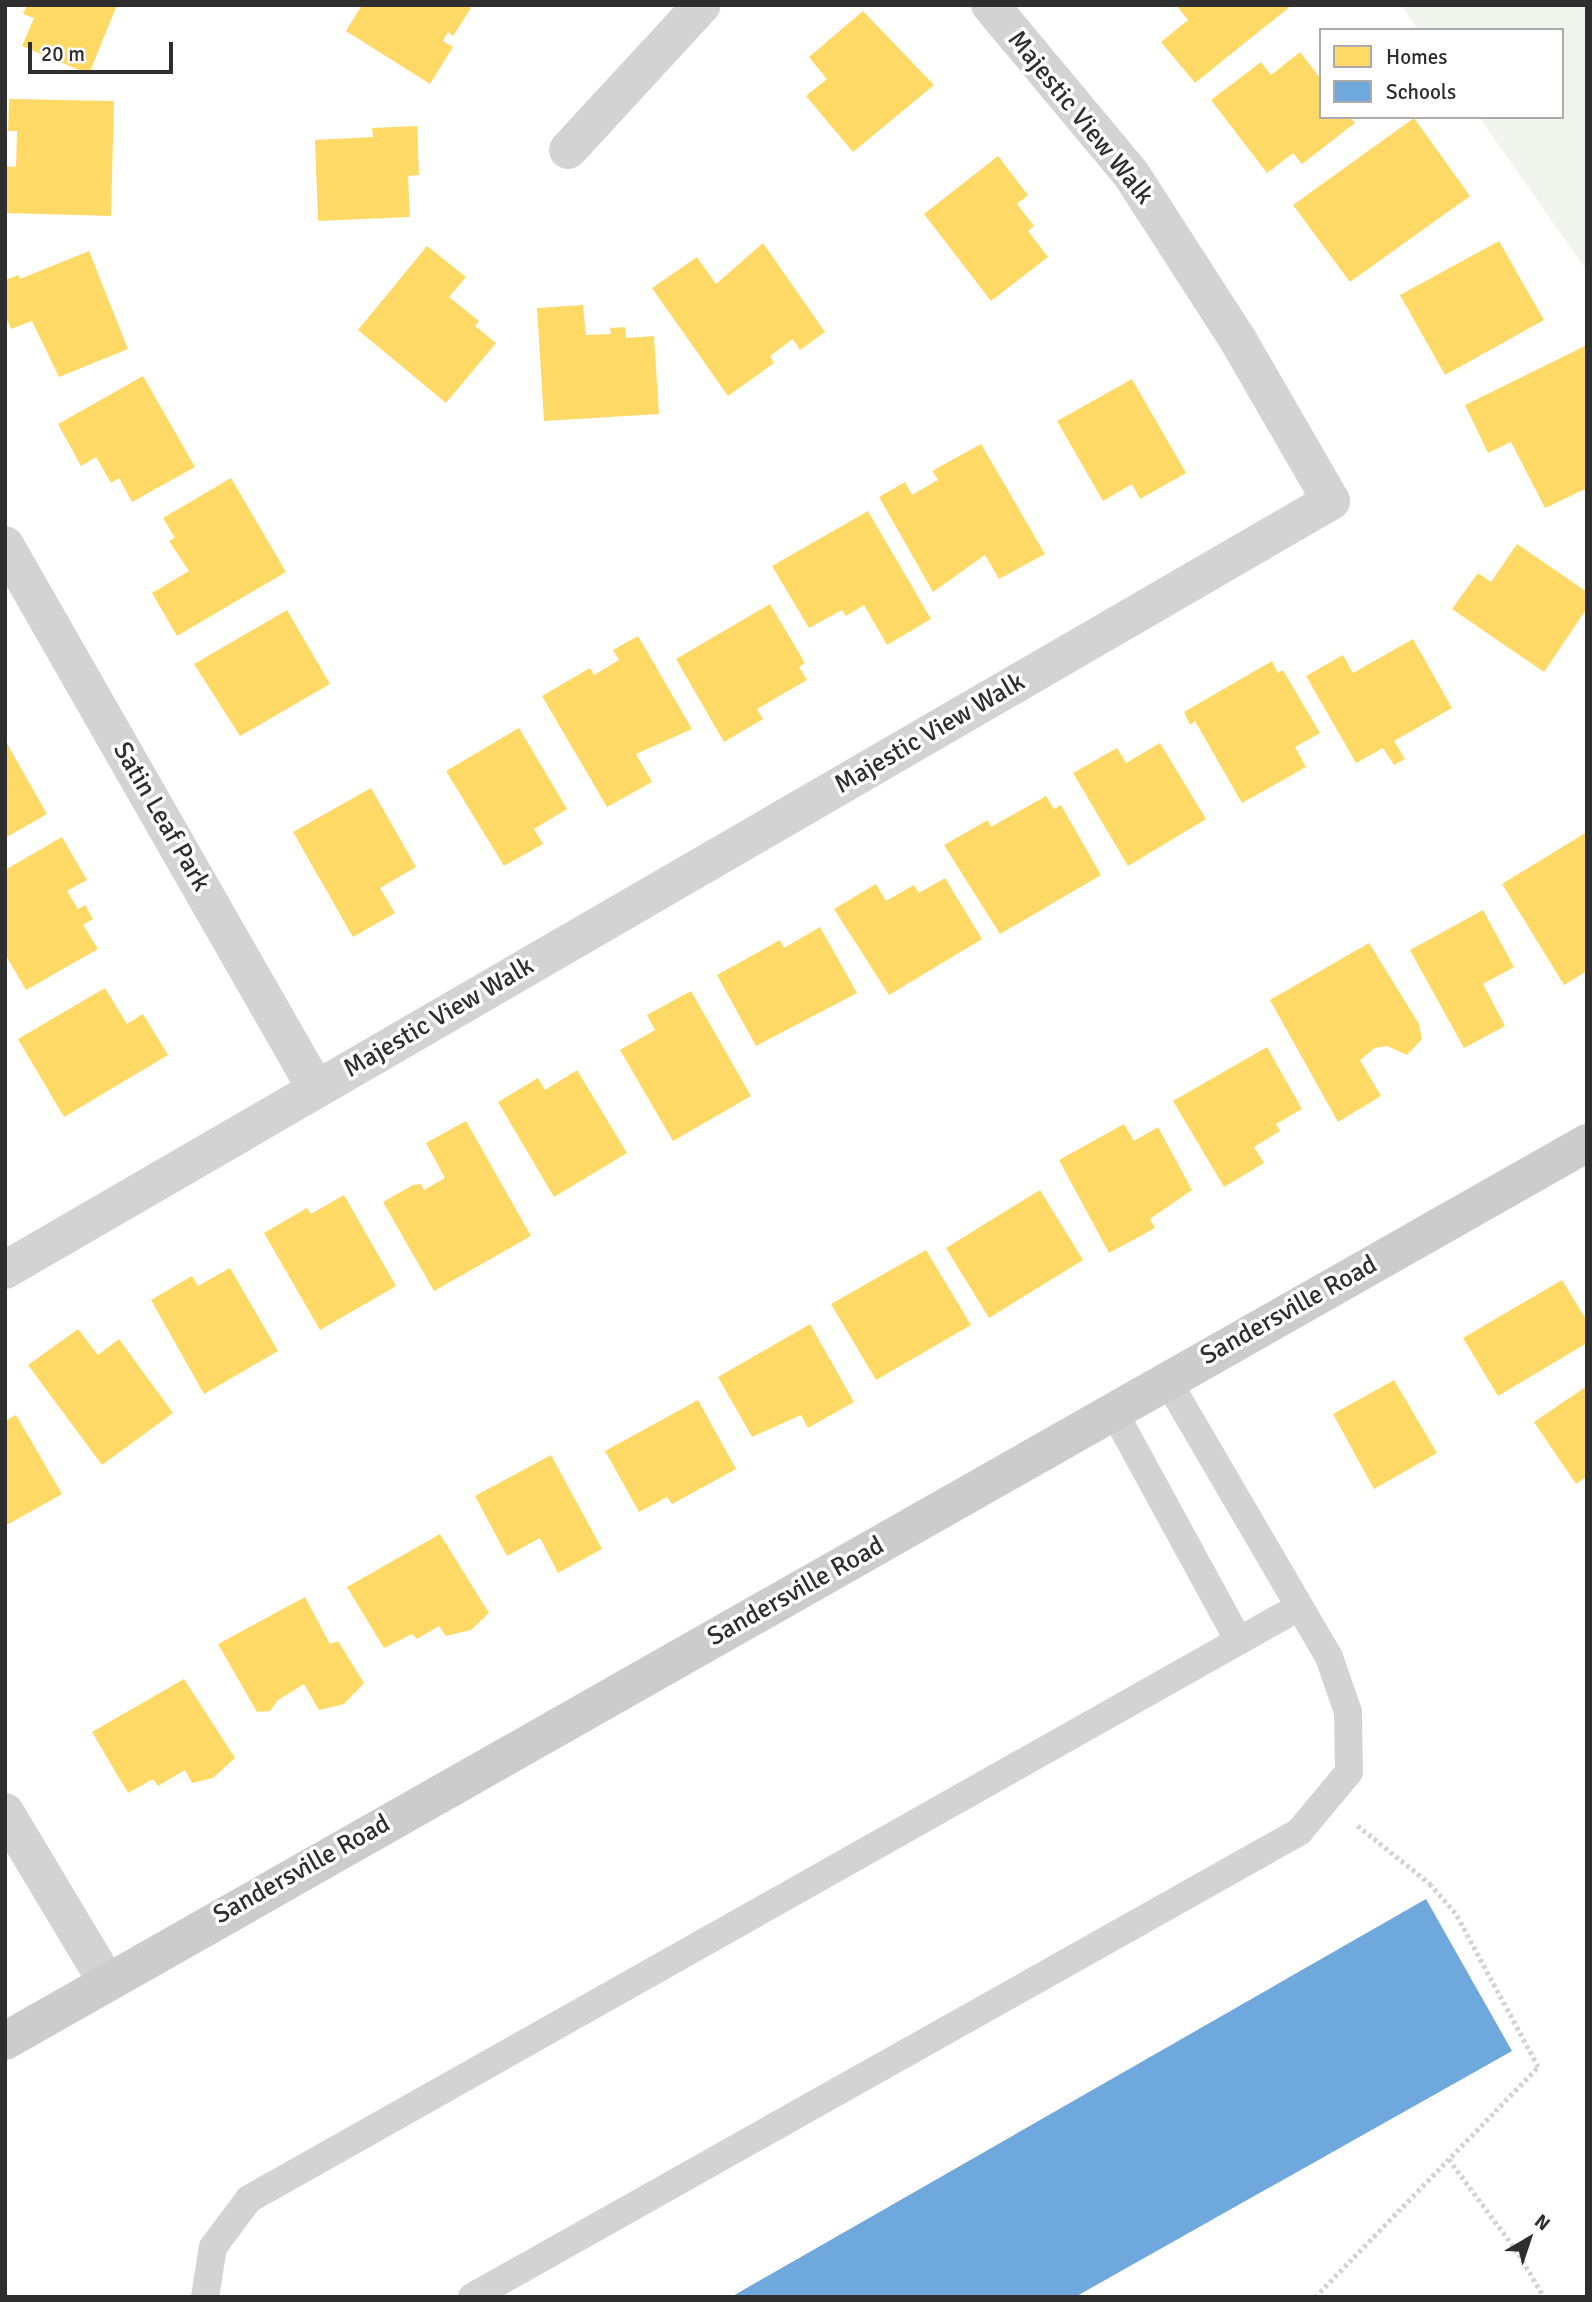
<!DOCTYPE html>
<style>
body{margin:0}
#map{position:relative;width:1592px;height:2302px;overflow:hidden;background:#fff;font-family:Signika,sans-serif}
div>[style]{position:absolute}
.green>*{inset:0;background:#f1f4ec}
.homes>*{inset:0;background:#ffd966}
.schools>*{inset:0;background:#6fa8dc}
.path>*{height:4.5px;margin-top:-2.25px;transform-origin:0;background:repeating-linear-gradient(90deg,#d3d3d3 0 3.5px,transparent 0 7px)}
.lane>*{height:28px;margin:-14px;padding:0 14px;transform-origin:14px;border-radius:14px;background:#d3d3d3}
.street>*{height:38px;margin:-19px;padding:0 19px;transform-origin:19px;border-radius:19px;background:#d3d3d3}
.secondary>*{height:38px;margin:-19px;padding:0 19px;transform-origin:19px;border-radius:19px;background:#ccc}
span{translate:-50% -50%;white-space:nowrap;text-align:center;line-height:1.15;-webkit-text-stroke:7px #fff;paint-order:stroke}
.street-label{font-size:26px;color:#2e2e2e}
.frame{position:absolute;inset:0;border:7px solid #2e2e2e;pointer-events:none}
.legend{position:absolute;left:1319px;top:28px;width:245px;height:91px;box-sizing:border-box;background:#fff;border:2px solid #ababab;margin:0;padding:9px 12px;list-style:none;font-size:21px;color:#2e2e2e}
.legend li{display:flex;align-items:center;gap:14px;height:35px}
.legend b{width:35px;border:2px solid #ababab}
.north{position:absolute;left:1494px;top:2204px;width:70px;height:70px;-webkit-text-stroke:5px #fff;paint-order:stroke;rotate:39deg;font-size:19px;font-weight:700;line-height:28px;text-align:center;color:#2e2e2e}
.north::after{content:'';display:block;margin:auto;width:24px;height:32px;background:#2e2e2e;clip-path:polygon(50% 0,100% 100%,50% 72%,0 100%)}
.scale{position:absolute;left:28px;top:42px;width:145px;height:32px;box-sizing:border-box;border:4px solid #2e2e2e;border-top:0;padding-left:9px;font-size:21px;line-height:24px;white-space:nowrap;color:#2e2e2e;-webkit-text-stroke:5px #fff;paint-order:stroke}
</style>
<div id="map">
<div class="green">
<i style="clip-path:polygon(1401px 5px,1587px 5px,1587px 271px,1479px 117px,1562px 117px,1562px 30px,1418px 30px)"></i>
</div>
<div class="homes">
<i style="clip-path:polygon(27px 5px,117px 5px,89px 74px,22px 46px,34px 18px,23px 14px)"></i>
<i style="clip-path:polygon(362px 5px,467px 5px,471px 8px,453px 36px,448px 32px,443px 41px,453px 47px,430px 84px,346px 31px)"></i>
<i style="clip-path:polygon(1176px 5px,1292px 5px,1195px 83px,1161px 42px,1188px 20px)"></i>
<i style="clip-path:polygon(863px 11px,934px 85px,853px 152px,806px 96px,827px 79px,809px 57px)"></i>
<i style="clip-path:polygon(1300px 52px,1321px 79px,1321px 117px,1350px 117px,1355px 123px,1302px 164px,1293px 153px,1267px 173px,1211px 100px,1261px 62px,1271px 75px)"></i>
<i style="clip-path:polygon(9px 99px,114px 101px,111px 216px,5px 213px,5px 166px,16px 167px,17px 131px,8px 131px)"></i>
<i style="clip-path:polygon(1414px 118px,1470px 196px,1350px 282px,1293px 205px)"></i>
<i style="clip-path:polygon(417px 126px,419px 175px,408px 176px,410px 217px,318px 221px,315px 140px,373px 137px,372px 128px)"></i>
<i style="clip-path:polygon(998px 156px,1028px 195px,1017px 204px,1034px 226px,1028px 231px,1048px 257px,991px 301px,924px 214px)"></i>
<i style="clip-path:polygon(1499px 241px,1544px 320px,1445px 375px,1400px 295px)"></i>
<i style="clip-path:polygon(763px 243px,825px 332px,800px 350px,793px 339px,770px 356px,774px 363px,728px 396px,652px 288px,697px 257px,716px 284px)"></i>
<i style="clip-path:polygon(427px 246px,466px 277px,449px 297px,479px 321px,475px 326px,496px 343px,446px 403px,358px 330px)"></i>
<i style="clip-path:polygon(89px 251px,128px 349px,59px 377px,32px 321px,11px 329px,5px 314px,5px 280px,19px 275px,20px 279px)"></i>
<i style="clip-path:polygon(583px 305px,586px 335px,611px 334px,610px 328px,625px 327px,626px 338px,654px 336px,659px 414px,544px 421px,537px 308px)"></i>
<i style="clip-path:polygon(1587px 345px,1587px 488px,1545px 508px,1511px 442px,1488px 453px,1465px 405px)"></i>
<i style="clip-path:polygon(143px 376px,195px 467px,132px 502px,119px 478px,111px 483px,96px 457px,81px 466px,58px 424px)"></i>
<i style="clip-path:polygon(1132px 379px,1186px 473px,1140px 499px,1132px 484px,1103px 501px,1057px 421px)"></i>
<i style="clip-path:polygon(981px 444px,1045px 554px,999px 579px,985px 555px,933px 592px,879px 497px,905px 482px,912px 495px,938px 480px,932px 471px)"></i>
<i style="clip-path:polygon(231px 478px,286px 572px,177px 636px,152px 593px,189px 571px,169px 541px,175px 538px,163px 518px)"></i>
<i style="clip-path:polygon(868px 511px,931px 619px,887px 645px,864px 605px,846px 616px,842px 610px,809px 628px,772px 566px)"></i>
<i style="clip-path:polygon(1517px 544px,1587px 592px,1587px 608px,1544px 672px,1452px 609px,1478px 573px,1491px 582px)"></i>
<i style="clip-path:polygon(770px 604px,805px 663px,799px 667px,807px 680px,757px 709px,763px 719px,724px 742px,676px 659px)"></i>
<i style="clip-path:polygon(287px 610px,330px 684px,240px 736px,194px 664px)"></i>
<i style="clip-path:polygon(638px 636px,692px 729px,636px 754px,652px 782px,607px 807px,542px 696px,590px 668px,594px 675px,619px 660px,613px 650px)"></i>
<i style="clip-path:polygon(1413px 639px,1452px 708px,1394px 741px,1405px 759px,1394px 765px,1383px 748px,1356px 763px,1306px 676px,1343px 655px,1353px 673px)"></i>
<i style="clip-path:polygon(1272px 661px,1278px 673px,1283px 670px,1320px 733px,1295px 747px,1306px 767px,1242px 803px,1195px 721px,1190px 725px,1184px 712px)"></i>
<i style="clip-path:polygon(519px 728px,567px 809px,534px 829px,543px 844px,504px 866px,446px 771px)"></i>
<i style="clip-path:polygon(5px 740px,47px 814px,5px 838px)"></i>
<i style="clip-path:polygon(1160px 743px,1206px 819px,1128px 866px,1073px 773px,1117px 748px,1126px 763px)"></i>
<i style="clip-path:polygon(371px 788px,416px 867px,380px 888px,395px 913px,353px 937px,293px 832px)"></i>
<i style="clip-path:polygon(1046px 796px,1054px 809px,1061px 805px,1101px 875px,1000px 934px,944px 845px,988px 820px,991px 827px)"></i>
<i style="clip-path:polygon(1587px 832px,1587px 971px,1564px 985px,1502px 884px)"></i>
<i style="clip-path:polygon(62px 837px,87px 880px,67px 891px,78px 909px,85px 905px,93px 919px,83px 925px,98px 949px,26px 990px,5px 954px,5px 870px)"></i>
<i style="clip-path:polygon(945px 878px,982px 939px,889px 995px,834px 909px,876px 884px,886px 901px,914px 885px,919px 893px)"></i>
<i style="clip-path:polygon(1483px 910px,1514px 967px,1483px 984px,1505px 1026px,1464px 1048px,1410px 950px)"></i>
<i style="clip-path:polygon(820px 927px,857px 993px,756px 1046px,717px 975px,780px 940px,784px 948px)"></i>
<i style="clip-path:polygon(1369px 943px,1419px 1024px,1422px 1039px,1407px 1055px,1387px 1046px,1375px 1048px,1360px 1060px,1381px 1096px,1338px 1122px,1270px 1000px)"></i>
<i style="clip-path:polygon(105px 988px,127px 1024px,143px 1014px,168px 1055px,64px 1117px,18px 1039px)"></i>
<i style="clip-path:polygon(691px 991px,751px 1096px,673px 1141px,620px 1050px,655px 1030px,647px 1015px)"></i>
<i style="clip-path:polygon(1267px 1047px,1302px 1109px,1276px 1124px,1280px 1131px,1254px 1147px,1264px 1163px,1224px 1187px,1173px 1101px)"></i>
<i style="clip-path:polygon(577px 1070px,627px 1153px,554px 1197px,498px 1102px,538px 1078px,545px 1090px)"></i>
<i style="clip-path:polygon(466px 1121px,531px 1236px,434px 1291px,383px 1202px,413px 1185px,421px 1184px,424px 1190px,445px 1178px,426px 1143px)"></i>
<i style="clip-path:polygon(1124px 1124px,1134px 1141px,1158px 1127px,1192px 1190px,1150px 1219px,1155px 1228px,1109px 1253px,1059px 1160px)"></i>
<i style="clip-path:polygon(1040px 1190px,1083px 1260px,989px 1318px,946px 1248px)"></i>
<i style="clip-path:polygon(344px 1195px,396px 1286px,320px 1330px,264px 1233px,307px 1208px,311px 1214px)"></i>
<i style="clip-path:polygon(926px 1250px,971px 1325px,876px 1380px,831px 1304px)"></i>
<i style="clip-path:polygon(230px 1268px,278px 1351px,204px 1394px,151px 1300px,192px 1276px,198px 1286px)"></i>
<i style="clip-path:polygon(1562px 1280px,1587px 1321px,1587px 1343px,1498px 1396px,1463px 1338px)"></i>
<i style="clip-path:polygon(810px 1324px,854px 1402px,808px 1428px,801px 1415px,752px 1437px,718px 1377px)"></i>
<i style="clip-path:polygon(78px 1329px,98px 1355px,119px 1339px,173px 1413px,102px 1465px,28px 1365px)"></i>
<i style="clip-path:polygon(1394px 1380px,1437px 1453px,1374px 1489px,1333px 1414px)"></i>
<i style="clip-path:polygon(1587px 1386px,1587px 1476px,1576px 1484px,1534px 1422px)"></i>
<i style="clip-path:polygon(698px 1400px,736px 1469px,672px 1504px,667px 1497px,639px 1512px,605px 1451px)"></i>
<i style="clip-path:polygon(16px 1415px,62px 1494px,5px 1526px,5px 1421px)"></i>
<i style="clip-path:polygon(551px 1455px,602px 1549px,558px 1573px,540px 1538px,507px 1556px,475px 1496px)"></i>
<i style="clip-path:polygon(440px 1534px,489px 1613px,471px 1630px,446px 1636px,439px 1626px,417px 1639px,412px 1634px,384px 1648px,347px 1587px)"></i>
<i style="clip-path:polygon(305px 1597px,330px 1644px,338px 1641px,364px 1683px,344px 1704px,319px 1710px,304px 1684px,278px 1700px,270px 1711px,257px 1712px,218px 1644px)"></i>
<i style="clip-path:polygon(184px 1679px,235px 1758px,213px 1778px,192px 1783px,185px 1770px,158px 1786px,153px 1779px,128px 1793px,92px 1732px)"></i>
</div>
<div class="schools">
<i style="clip-path:polygon(1426px 1899px,1512px 2051px,1075px 2297px,731px 2297px)"></i>
</div>
<div class="path">
<i style="left:1449px;top:2159px;width:118px;rotate:53.6deg"></i>
<i style="left:1519px;top:2254px;width:50px;rotate:59.8deg"></i>
<i style="left:1315px;top:2297px;width:320px;rotate:-45.9deg"></i>
<i style="left:1538px;top:2067px;width:175px;rotate:-118.3deg"></i>
<i style="left:1455px;top:1913px;width:37px;rotate:-131deg"></i>
<i style="left:1431px;top:1885px;width:97px;rotate:-141.2deg"></i>
</div>
<div class="lane">
<i style="left:1114px;top:1412px;width:259px;rotate:61.4deg"></i>
<i style="left:205px;top:2297px;width:51px;rotate:-80.9deg"></i>
<i style="left:213px;top:2247px;width:60px;rotate:-53.1deg"></i>
<i style="left:249px;top:2199px;width:1203px;rotate:-29.42deg"></i>
<i style="left:472px;top:2297px;width:949px;rotate:-29.35deg"></i>
<i style="left:1299px;top:1832px;width:78px;rotate:-50.2deg"></i>
<i style="left:1349px;top:1772px;width:60px;rotate:-91deg"></i>
<i style="left:1348px;top:1712px;width:58px;rotate:-109.1deg"></i>
<i style="left:1329px;top:1657px;width:321px;rotate:-120.3deg"></i>
</div>
<div class="street">
<i style="left:568px;top:150px;width:197px;rotate:-47.3deg"></i>
<i style="left:5px;top:545px;width:627px;rotate:60.24deg"></i>
<i style="left:5px;top:1270px;width:1533px;rotate:-30.11deg"></i>
<i style="left:1331px;top:501px;width:186px;rotate:-120deg"></i>
<i style="left:1238px;top:340px;width:197px;rotate:-122.8deg"></i>
<i style="left:1131px;top:174px;width:220px;rotate:-129.8deg"></i>
<i style="left:5px;top:1812px;width:197px;rotate:59.1deg"></i>
</div>
<div class="secondary">
<i style="left:5px;top:2041px;width:1819px;rotate:-29.58deg"></i>
</div>
<div class="street-label">
<span style="left:1080px;top:118px;rotate:51deg">Majestic View Walk</span>
<span style="left:930px;top:734px;rotate:-30deg">Majestic View Walk</span>
<span style="left:161px;top:817px;rotate:60deg">Satin Leaf Park</span>
<span style="left:439px;top:1018px;rotate:-30deg">Majestic View Walk</span>
<span style="left:1289px;top:1311px;rotate:-29deg">Sandersville Road</span>
<span style="left:796px;top:1592px;rotate:-29deg">Sandersville Road</span>
<span style="left:302px;top:1870px;rotate:-29deg">Sandersville Road</span>
</div>
<div class="frame"></div>
<ul class="legend">
<li><b style="height:19px;background:#ffd966"></b>Homes</li>
<li><b style="height:19px;background:#6fa8dc"></b>Schools</li>
</ul>
<div class="north">N</div>
<div class="scale">20 m</div>
</div>
